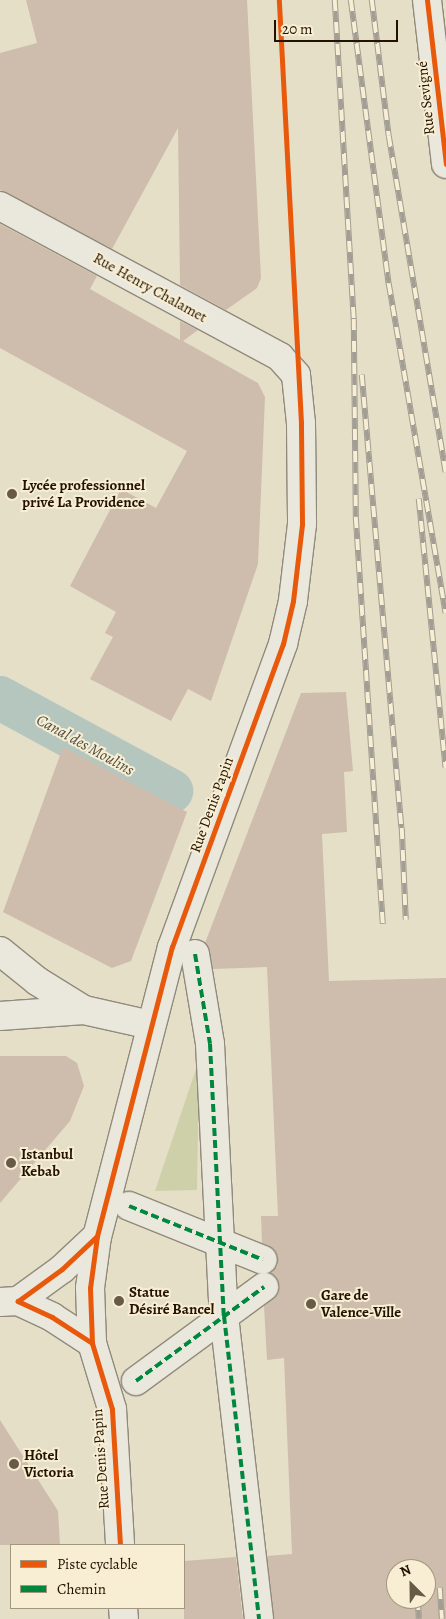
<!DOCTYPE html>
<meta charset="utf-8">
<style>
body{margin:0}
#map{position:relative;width:446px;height:1619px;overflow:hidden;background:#e5dfc8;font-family:Alegreya,serif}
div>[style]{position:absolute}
.green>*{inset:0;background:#ced0a9}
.canal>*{height:44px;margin:-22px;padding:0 22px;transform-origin:22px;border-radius:22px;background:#b5c6bf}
.building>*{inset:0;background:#cebdac}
.roads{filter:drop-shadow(1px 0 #908a7b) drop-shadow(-1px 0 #908a7b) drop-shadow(0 1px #908a7b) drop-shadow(0 -1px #908a7b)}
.minor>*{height:28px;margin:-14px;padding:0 14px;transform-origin:14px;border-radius:14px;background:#eae7dc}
.rail>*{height:5.5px;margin-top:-2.75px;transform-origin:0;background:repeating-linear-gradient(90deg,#f7eed3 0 11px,#a39e93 0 22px);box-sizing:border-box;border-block:1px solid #a39e93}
.quiet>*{height:4px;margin-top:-2px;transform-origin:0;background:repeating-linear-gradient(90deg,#00873e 0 8px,transparent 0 12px)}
.cycleway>*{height:5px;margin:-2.5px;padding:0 2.5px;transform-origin:2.5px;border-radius:2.5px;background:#e8590c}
.dots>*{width:14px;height:14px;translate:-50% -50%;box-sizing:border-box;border:2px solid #f7eed3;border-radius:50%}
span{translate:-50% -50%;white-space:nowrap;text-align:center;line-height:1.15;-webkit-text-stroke:4px #f7eed3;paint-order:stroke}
.street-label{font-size:15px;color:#231200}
.poi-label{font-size:15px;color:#231200;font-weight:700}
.left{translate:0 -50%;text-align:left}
.water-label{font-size:16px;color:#4f4e41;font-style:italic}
.legend{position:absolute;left:10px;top:1544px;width:175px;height:65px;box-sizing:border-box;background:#f7eed3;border:1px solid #a2967f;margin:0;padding:6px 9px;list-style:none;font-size:15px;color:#231200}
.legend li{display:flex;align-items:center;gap:10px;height:25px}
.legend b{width:25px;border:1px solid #a2967f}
.north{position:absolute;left:386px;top:1559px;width:50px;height:50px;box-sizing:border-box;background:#f7eed3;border:1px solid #a2967f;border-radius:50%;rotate:337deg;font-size:14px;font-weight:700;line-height:20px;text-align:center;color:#231200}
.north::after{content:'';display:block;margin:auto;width:18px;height:22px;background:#675a46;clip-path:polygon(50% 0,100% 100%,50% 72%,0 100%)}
.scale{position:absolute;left:274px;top:20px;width:124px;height:22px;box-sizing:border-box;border:2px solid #231200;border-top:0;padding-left:6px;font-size:15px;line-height:18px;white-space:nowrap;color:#231200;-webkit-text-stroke:4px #f7eed3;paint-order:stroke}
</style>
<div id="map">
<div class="green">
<i style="clip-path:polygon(199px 1060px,197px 1190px,155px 1191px)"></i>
</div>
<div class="canal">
<i style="left:0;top:698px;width:195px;rotate:28.5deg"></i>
</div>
<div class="building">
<i style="clip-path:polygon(26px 0,247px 0,261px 278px,257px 288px,226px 310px,180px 285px,178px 128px,112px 249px,0 190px,0 53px,37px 43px)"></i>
<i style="clip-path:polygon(0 224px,97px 276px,90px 289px,180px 340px,180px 321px,198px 330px,183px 341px,258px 383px,265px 397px,258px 564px,211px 701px,188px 689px,171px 721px,90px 679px,113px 637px,105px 633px,116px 612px,70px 586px,121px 489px,156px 508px,187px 451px,0 348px)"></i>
<i style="clip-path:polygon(evenodd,346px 692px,353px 771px,344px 772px,347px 832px,322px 834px,329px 981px,446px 978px,446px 1619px,274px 1619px,267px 1556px,292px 1554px,284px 1358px,267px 1360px,264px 1306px,278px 1294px,280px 1286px,271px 1273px,277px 1266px,278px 1257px,275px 1250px,262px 1243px,261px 1216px,278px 1216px,267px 967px,213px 969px,205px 943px,301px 693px,346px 692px,396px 1569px,426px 1569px,426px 1599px,396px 1599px,396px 1569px)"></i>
<i style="clip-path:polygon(63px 747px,187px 812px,131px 961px,112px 968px,3px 912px)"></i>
<i style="clip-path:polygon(0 1056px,66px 1056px,77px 1063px,84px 1086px,70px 1121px,0 1203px)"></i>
<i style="clip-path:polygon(0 1420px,58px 1511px,60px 1545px,0 1545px)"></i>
<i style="clip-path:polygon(236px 1557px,243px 1619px,184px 1619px,184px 1561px)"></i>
</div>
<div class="roads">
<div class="minor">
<i style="left:427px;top:0;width:165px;rotate:83.4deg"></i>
<i style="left:0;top:206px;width:318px;rotate:28.3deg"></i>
<i style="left:280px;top:357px;width:24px;rotate:48deg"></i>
<i style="left:296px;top:375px;width:48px;rotate:84.1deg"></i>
<i style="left:301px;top:423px;width:101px;rotate:89.4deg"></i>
<i style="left:302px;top:524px;width:78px;rotate:96.7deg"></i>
<i style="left:293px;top:601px;width:44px;rotate:103.1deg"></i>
<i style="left:283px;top:644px;width:323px;rotate:110.1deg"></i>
<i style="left:172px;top:947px;width:299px;rotate:104.5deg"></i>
<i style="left:97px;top:1236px;width:52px;rotate:97.7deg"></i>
<i style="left:90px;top:1288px;width:55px;rotate:87.9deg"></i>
<i style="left:92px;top:1343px;width:69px;rotate:73.1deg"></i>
<i style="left:112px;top:1409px;width:136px;rotate:86.6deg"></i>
<i style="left:0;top:951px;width:48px;rotate:39deg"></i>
<i style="left:37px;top:981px;width:55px;rotate:31.7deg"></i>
<i style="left:195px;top:954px;width:91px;rotate:80.5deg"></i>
<i style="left:210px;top:1044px;width:272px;rotate:87.1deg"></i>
<i style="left:224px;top:1316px;width:305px;rotate:83.4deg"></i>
<i style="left:0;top:1016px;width:84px;rotate:-4.1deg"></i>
<i style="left:84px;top:1010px;width:69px;rotate:12.6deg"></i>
<i style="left:129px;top:1206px;width:144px;rotate:21.9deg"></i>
<i style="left:18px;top:1301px;width:54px;rotate:-36deg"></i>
<i style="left:62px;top:1269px;width:48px;rotate:-43.3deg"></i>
<i style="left:0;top:1302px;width:18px;rotate:-3deg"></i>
<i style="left:18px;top:1301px;width:38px;rotate:25deg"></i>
<i style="left:52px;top:1317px;width:48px;rotate:33deg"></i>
<i style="left:136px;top:1381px;width:159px;rotate:-36.3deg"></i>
<i style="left:123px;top:1608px;width:11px;rotate:85deg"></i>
</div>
</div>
<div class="rail">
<i style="left:335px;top:0;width:320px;rotate:86.6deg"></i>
<i style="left:354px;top:319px;width:198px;rotate:89.4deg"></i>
<i style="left:356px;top:517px;width:408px;rotate:86.2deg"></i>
<i style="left:351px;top:0;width:287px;rotate:82.4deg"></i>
<i style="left:389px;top:284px;width:334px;rotate:80.2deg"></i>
<i style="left:372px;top:0;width:137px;rotate:82.9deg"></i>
<i style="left:389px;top:136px;width:341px;rotate:80.4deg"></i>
<i style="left:362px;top:375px;width:455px;rotate:85deg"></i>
<i style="left:402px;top:828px;width:92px;rotate:87.5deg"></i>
<i style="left:419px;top:499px;width:270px;rotate:84.3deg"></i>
<i style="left:440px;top:1588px;width:31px;rotate:86deg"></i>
<i style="left:418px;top:1599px;width:20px;rotate:87deg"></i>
</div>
<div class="quiet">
<i style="left:195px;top:954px;width:91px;rotate:80.5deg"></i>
<i style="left:210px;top:1044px;width:272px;rotate:87.1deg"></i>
<i style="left:224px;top:1316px;width:305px;rotate:83.4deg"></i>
<i style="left:129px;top:1206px;width:144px;rotate:21.9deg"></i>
<i style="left:136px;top:1381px;width:159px;rotate:-36.3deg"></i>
</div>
<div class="cycleway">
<i style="left:427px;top:0;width:165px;rotate:83.4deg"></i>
<i style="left:92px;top:1343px;width:48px;rotate:-147deg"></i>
<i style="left:52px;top:1317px;width:38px;rotate:-155deg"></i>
<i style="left:18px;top:1301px;width:54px;rotate:-36deg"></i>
<i style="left:62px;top:1269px;width:48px;rotate:-43.3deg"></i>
<i style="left:120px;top:1545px;width:136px;rotate:-93.4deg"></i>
<i style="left:112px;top:1409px;width:69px;rotate:-106.9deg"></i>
<i style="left:92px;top:1343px;width:55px;rotate:-92.1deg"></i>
<i style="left:90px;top:1288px;width:52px;rotate:-82.3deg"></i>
<i style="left:97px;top:1236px;width:299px;rotate:-75.5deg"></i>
<i style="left:172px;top:947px;width:323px;rotate:-69.9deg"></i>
<i style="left:283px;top:644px;width:44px;rotate:-76.9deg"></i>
<i style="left:293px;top:601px;width:78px;rotate:-83.3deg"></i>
<i style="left:302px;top:524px;width:101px;rotate:-90.6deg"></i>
<i style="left:301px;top:423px;width:424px;rotate:-93deg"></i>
</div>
<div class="dots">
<i style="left:12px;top:494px;background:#675a46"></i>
<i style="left:11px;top:1163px;background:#675a46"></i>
<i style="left:119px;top:1301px;background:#675a46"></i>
<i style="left:311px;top:1304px;background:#675a46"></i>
<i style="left:14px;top:1464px;background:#675a46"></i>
</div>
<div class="street-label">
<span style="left:426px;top:98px;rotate:-96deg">Rue Sevigné</span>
<span style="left:150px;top:288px;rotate:29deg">Rue Henry Chalamet</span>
<span style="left:212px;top:805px;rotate:-70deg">Rue Denis Papin</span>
<span style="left:101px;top:1459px;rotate:-94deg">Rue Denis Papin</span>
</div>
<div class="poi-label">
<span class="left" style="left:22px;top:494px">Lycée professionnel<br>privé La Providence</span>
<span class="left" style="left:21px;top:1163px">Istanbul<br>Kebab</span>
<span class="left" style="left:129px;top:1301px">Statue<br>Désiré Bancel</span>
<span class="left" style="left:321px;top:1304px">Gare de<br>Valence-Ville</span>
<span class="left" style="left:24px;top:1464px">Hôtel<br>Victoria</span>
</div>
<div class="water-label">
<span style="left:85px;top:745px;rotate:29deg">Canal des Moulins</span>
</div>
<ul class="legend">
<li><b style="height:6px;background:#e8590c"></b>Piste cyclable</li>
<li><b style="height:6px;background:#00873e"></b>Chemin</li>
</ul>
<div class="north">N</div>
<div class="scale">20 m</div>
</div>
